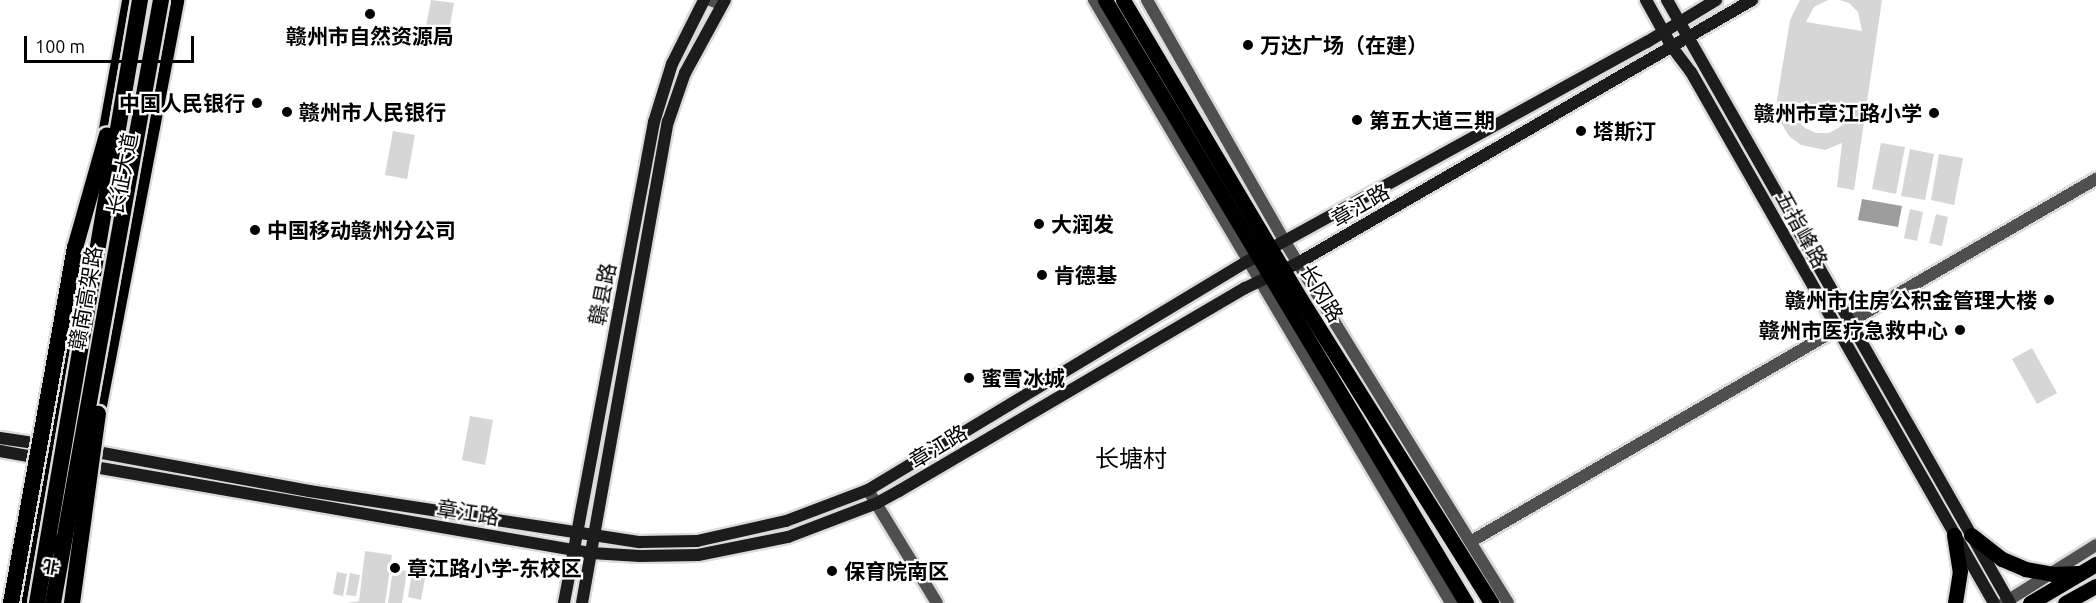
<!DOCTYPE html>
<meta charset="utf-8">
<style>
body{margin:0}
#map{position:relative;width:2096px;height:603px;overflow:hidden;background:#fff;font-family:Ubuntu,"Noto Sans SC",sans-serif}
div>[style]{position:absolute}
.green>*{inset:0;background:#d6d6d6}
.water>*{inset:0;background:#9d9d9d}
.roads{filter:drop-shadow(2px 0 #dbdbdb) drop-shadow(-2px 0 #dbdbdb) drop-shadow(0 2px #dbdbdb) drop-shadow(0 -2px #dbdbdb)}
.tertiary>*{height:12px;margin:-6px;padding:0 6px;transform-origin:6px;border-radius:6px;background:#4f4f4f}
.secondary>*{height:12px;margin:-6px;padding:0 6px;transform-origin:6px;border-radius:6px;background:#1c1c1c}
.primary>*{height:15px;margin:-7.5px;padding:0 7.5px;transform-origin:7.5px;border-radius:7.5px;background:#000}
.bridges{filter:drop-shadow(2px 0 #dbdbdb) drop-shadow(-2px 0 #dbdbdb) drop-shadow(0 2px #dbdbdb) drop-shadow(0 -2px #dbdbdb)}
.trunk-bridge>*{height:16px;margin:-8px;padding:0 8px;transform-origin:8px;border-radius:8px;background:#000}
.dots>*{width:16px;height:16px;translate:-50% -50%;box-sizing:border-box;border:3px solid #fff;border-radius:50%}
span{translate:-50% -50%;white-space:nowrap;text-align:center;line-height:1.15;-webkit-text-stroke:4.5px #fff;paint-order:stroke}
.poi-label{font-size:21px;color:#000;font-weight:700}
.left{translate:0 -50%;text-align:left}
.right{translate:-100% -50%;text-align:right}
.street-label{font-size:21px;color:#000}
.quarter-label{font-size:24px;color:#000}
.north{position:absolute;left:24px;top:519px;width:60px;height:60px;-webkit-text-stroke:4px #fff;paint-order:stroke;rotate:190deg;font-size:16px;font-weight:700;line-height:24px;text-align:center;color:#000}
.north::after{content:'';display:block;margin:auto;width:21px;height:27px;background:#000;clip-path:polygon(50% 0,100% 100%,50% 72%,0 100%)}
.scale{position:absolute;left:24px;top:36px;width:170px;height:27px;box-sizing:border-box;border:3px solid #000;border-top:0;padding-left:8px;font-size:18px;line-height:21px;white-space:nowrap;color:#000;-webkit-text-stroke:4px #fff;paint-order:stroke}
</style>
<div id="map">
<div class="green">
<i style="clip-path:polygon(431px 0,454px 3px,446px 47px,423px 43px)"></i>
<i style="clip-path:polygon(evenodd,1800px 0,1828px 0,1814px 7px,1806px 22px,1862px 31px,1858px 12px,1849px 3px,1840px 0,1882px 0,1854px 190px,1837px 187px,1842px 143px,1825px 150px,1801px 145px,1789px 136px,1777px 116px,1777px 100px,1790px 20px,1800px 0,1793px 102px,1849px 111px,1850px 111px,1840px 127px,1829px 133px,1816px 133px,1805px 128px,1797px 120px,1793px 102px)"></i>
<i style="clip-path:polygon(393px 131px,415px 135px,407px 179px,385px 175px)"></i>
<i style="clip-path:polygon(1881px 143px,1905px 147px,1896px 194px,1872px 189px)"></i>
<i style="clip-path:polygon(1910px 149px,1934px 154px,1925px 200px,1901px 196px)"></i>
<i style="clip-path:polygon(1939px 154px,1963px 158px,1954px 205px,1931px 200px)"></i>
<i style="clip-path:polygon(1910px 209px,1923px 212px,1917px 241px,1904px 238px)"></i>
<i style="clip-path:polygon(1936px 214px,1948px 217px,1942px 246px,1929px 243px)"></i>
<i style="clip-path:polygon(2032px 348px,2057px 393px,2037px 404px,2012px 359px)"></i>
<i style="clip-path:polygon(470px 416px,493px 420px,485px 465px,462px 460px)"></i>
<i style="clip-path:polygon(365px 551px,392px 555px,385px 603px,348px 603px,359px 601px)"></i>
<i style="clip-path:polygon(413px 566px,427px 568px,421px 600px,408px 597px)"></i>
<i style="clip-path:polygon(393px 569px,407px 571px,402px 603px,388px 603px)"></i>
<i style="clip-path:polygon(337px 572px,347px 574px,343px 596px,333px 594px)"></i>
<i style="clip-path:polygon(350px 573px,360px 575px,356px 596px,346px 595px)"></i>
</div>
<div class="water">
<i style="clip-path:polygon(1862px 199px,1902px 206px,1898px 227px,1858px 220px)"></i>
</div>
<div class="roads">
<div class="tertiary">
<i style="left:710px;top:0;width:12px;rotate:20deg"></i>
<i style="left:1094px;top:0;width:701px;rotate:59.37deg"></i>
<i style="left:1147px;top:0;width:279px;rotate:60.3deg"></i>
<i style="left:1285px;top:242px;width:424px;rotate:58.3deg"></i>
<i style="left:868px;top:490px;width:132px;rotate:58.6deg"></i>
<i style="left:1470px;top:542px;width:724px;rotate:-30.11deg"></i>
<i style="left:2004px;top:603px;width:109px;rotate:-32.2deg"></i>
</div>
<div class="secondary">
<i style="left:1646px;top:0;width:54px;rotate:61deg"></i>
<i style="left:1672px;top:47px;width:31px;rotate:53deg"></i>
<i style="left:1691px;top:72px;width:611px;rotate:60.29deg"></i>
<i style="left:1667px;top:0;width:694px;rotate:60.37deg"></i>
<i style="left:0;top:438px;width:49px;rotate:8.3deg"></i>
<i style="left:86px;top:450px;width:227px;rotate:10.4deg"></i>
<i style="left:309px;top:491px;width:335px;rotate:8.8deg"></i>
<i style="left:640px;top:542px;width:57px;rotate:-1deg"></i>
<i style="left:697px;top:541px;width:91px;rotate:-12.7deg"></i>
<i style="left:786px;top:521px;width:88px;rotate:-20.7deg"></i>
<i style="left:868px;top:490px;width:444px;rotate:-31.1deg"></i>
<i style="left:1248px;top:261px;width:455px;rotate:-28.8deg"></i>
<i style="left:1647px;top:42px;width:81px;rotate:-31.3deg"></i>
<i style="left:0;top:451px;width:46px;rotate:10.1deg"></i>
<i style="left:83px;top:465px;width:516px;rotate:9.83deg"></i>
<i style="left:591px;top:553px;width:49px;rotate:3.5deg"></i>
<i style="left:640px;top:556px;width:58px;rotate:-1deg"></i>
<i style="left:698px;top:555px;width:92px;rotate:-11.3deg"></i>
<i style="left:788px;top:537px;width:95px;rotate:-20.9deg"></i>
<i style="left:877px;top:503px;width:25px;rotate:-29deg"></i>
<i style="left:899px;top:491px;width:401px;rotate:-30.4deg"></i>
<i style="left:1245px;top:288px;width:59px;rotate:-25.3deg"></i>
<i style="left:1298px;top:263px;width:525px;rotate:-30.08deg"></i>
<i style="left:564px;top:603px;width:489px;rotate:-79.4deg"></i>
<i style="left:654px;top:122px;width:61px;rotate:-72.8deg"></i>
<i style="left:672px;top:64px;width:72px;rotate:-63.4deg"></i>
<i style="left:582px;top:603px;width:489px;rotate:-79.9deg"></i>
<i style="left:668px;top:122px;width:52px;rotate:-70.9deg"></i>
<i style="left:685px;top:73px;width:83px;rotate:-61.3deg"></i>
</div>
<div class="primary">
<i style="left:1105px;top:0;width:703px;rotate:59.09deg"></i>
<i style="left:1123px;top:0;width:347px;rotate:59.3deg"></i>
<i style="left:1300px;top:298px;width:360px;rotate:57.9deg"></i>
<i style="left:103px;top:145px;width:147px;rotate:-79.8deg"></i>
<i style="left:95px;top:426px;width:434px;rotate:-79.2deg"></i>
<i style="left:1954px;top:535px;width:36px;rotate:81deg"></i>
<i style="left:1960px;top:571px;width:32px;rotate:99deg"></i>
<i style="left:1971px;top:535px;width:39px;rotate:38deg"></i>
<i style="left:2002px;top:559px;width:25px;rotate:23deg"></i>
<i style="left:2025px;top:569px;width:27px;rotate:10deg"></i>
<i style="left:2052px;top:574px;width:27px;rotate:-2deg"></i>
<i style="left:20px;top:603px;width:307px;rotate:-80deg"></i>
<i style="left:63px;top:603px;width:33px;rotate:-79deg"></i>
<i style="left:2030px;top:603px;width:77px;rotate:-30.6deg"></i>
<i style="left:2065px;top:603px;width:35px;rotate:-29deg"></i>
</div>
</div>
<div class="bridges">
<div class="trunk-bridge">
<i style="left:11px;top:603px;width:361px;rotate:-79.8deg"></i>
<i style="left:75px;top:248px;width:117px;rotate:-74.2deg"></i>
<i style="left:37px;top:603px;width:612px;rotate:-80.31deg"></i>
<i style="left:53px;top:603px;width:613px;rotate:-79.85deg"></i>
<i style="left:72px;top:603px;width:191px;rotate:-82.2deg"></i>
</div>
</div>
<div class="dots">
<i style="left:370px;top:14px;background:#000"></i>
<i style="left:1248px;top:45px;background:#000"></i>
<i style="left:257px;top:103px;background:#000"></i>
<i style="left:287px;top:112px;background:#000"></i>
<i style="left:1934px;top:113px;background:#000"></i>
<i style="left:1357px;top:120px;background:#000"></i>
<i style="left:1581px;top:131px;background:#000"></i>
<i style="left:1039px;top:224px;background:#000"></i>
<i style="left:255px;top:230px;background:#000"></i>
<i style="left:1042px;top:275px;background:#000"></i>
<i style="left:2049px;top:300px;background:#000"></i>
<i style="left:1960px;top:330px;background:#000"></i>
<i style="left:969px;top:378px;background:#000"></i>
<i style="left:395px;top:568px;background:#000"></i>
<i style="left:832px;top:571px;background:#000"></i>
</div>
<div class="poi-label">
<span style="left:370px;top:36px">赣州市自然资源局</span>
<span class="left" style="left:1260px;top:45px">万达广场（在建）</span>
<span class="right" style="left:245px;top:103px">中国人民银行</span>
<span class="left" style="left:299px;top:112px">赣州市人民银行</span>
<span class="right" style="left:1922px;top:113px">赣州市章江路小学</span>
<span class="left" style="left:1369px;top:120px">第五大道三期</span>
<span class="left" style="left:1593px;top:131px">塔斯汀</span>
<span class="left" style="left:1051px;top:224px">大润发</span>
<span class="left" style="left:267px;top:230px">中国移动赣州分公司</span>
<span class="left" style="left:1054px;top:275px">肯德基</span>
<span class="right" style="left:2037px;top:300px">赣州市住房公积金管理大楼</span>
<span class="right" style="left:1948px;top:330px">赣州市医疗急救中心</span>
<span class="left" style="left:981px;top:378px">蜜雪冰城</span>
<span class="left" style="left:407px;top:568px">章江路小学-东校区</span>
<span class="left" style="left:844px;top:571px">保育院南区</span>
</div>
<div class="street-label">
<span style="left:122px;top:174px;rotate:-79deg">长征大道</span>
<span style="left:1360px;top:205px;rotate:-30deg">章江路</span>
<span style="left:1802px;top:229px;rotate:61deg">五指峰路</span>
<span style="left:1322px;top:293px;rotate:59deg">长冈路</span>
<span style="left:602px;top:294px;rotate:-79deg">赣县路</span>
<span style="left:85px;top:298px;rotate:-80deg">赣南高架路</span>
<span style="left:938px;top:446px;rotate:-31deg">章江路</span>
<span style="left:468px;top:512px;rotate:9deg">章江路</span>
</div>
<div class="quarter-label">
<span style="left:1131px;top:459px">长塘村</span>
</div>
<div class="north">北</div>
<div class="scale">100 m</div>
</div>
